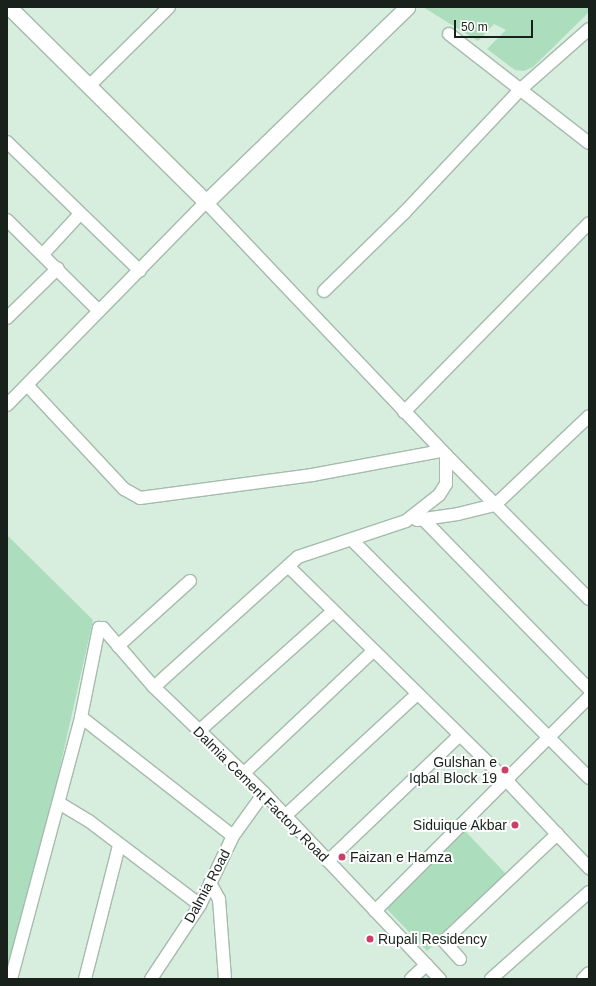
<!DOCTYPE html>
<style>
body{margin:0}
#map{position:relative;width:596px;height:986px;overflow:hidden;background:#d7eede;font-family:Arial,sans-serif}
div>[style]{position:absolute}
.green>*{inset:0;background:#acddbd}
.roads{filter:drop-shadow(1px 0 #a5bbac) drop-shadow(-1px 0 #a5bbac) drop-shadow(0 1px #a5bbac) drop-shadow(0 -1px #a5bbac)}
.minor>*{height:12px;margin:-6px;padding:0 6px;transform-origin:6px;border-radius:6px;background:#fff}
.tertiary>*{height:15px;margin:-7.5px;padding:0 7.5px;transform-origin:7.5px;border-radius:7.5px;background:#fff}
.dots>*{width:11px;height:11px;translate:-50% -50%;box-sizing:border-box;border:2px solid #fff;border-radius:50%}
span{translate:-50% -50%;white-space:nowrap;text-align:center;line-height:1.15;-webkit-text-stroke:4px #fff;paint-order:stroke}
.poi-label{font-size:14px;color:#18211b}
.right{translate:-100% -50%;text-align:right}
.left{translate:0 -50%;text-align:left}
.street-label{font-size:14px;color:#18211b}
.frame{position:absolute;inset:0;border:8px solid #18211b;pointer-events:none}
.scale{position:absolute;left:454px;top:20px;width:79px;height:18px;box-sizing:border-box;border:2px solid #18211b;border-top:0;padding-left:5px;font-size:12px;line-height:14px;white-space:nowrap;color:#18211b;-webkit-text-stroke:3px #fff;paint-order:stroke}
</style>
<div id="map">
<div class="green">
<i style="clip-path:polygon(423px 7px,589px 7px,589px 12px,533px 67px,524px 71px,515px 70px,487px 49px,506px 30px,494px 24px,478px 41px)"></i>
<i style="clip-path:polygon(7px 535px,93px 620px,50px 812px,7px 968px)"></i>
<i style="clip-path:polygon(464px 830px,508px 876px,427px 951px,386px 908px)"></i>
</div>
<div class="roads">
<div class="minor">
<i style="left:449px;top:34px;width:177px;rotate:37.9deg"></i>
<i style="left:89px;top:86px;width:112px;rotate:-44.6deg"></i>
<i style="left:7px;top:142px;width:185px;rotate:44.1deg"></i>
<i style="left:7px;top:220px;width:129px;rotate:44.7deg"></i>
<i style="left:44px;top:253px;width:53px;rotate:-47.3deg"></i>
<i style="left:324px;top:291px;width:112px;rotate:-44.3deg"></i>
<i style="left:404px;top:213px;width:172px;rotate:-46.7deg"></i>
<i style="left:522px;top:88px;width:89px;rotate:-41.4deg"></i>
<i style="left:7px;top:318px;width:71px;rotate:-44.4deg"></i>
<i style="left:27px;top:385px;width:142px;rotate:47deg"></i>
<i style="left:124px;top:489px;width:18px;rotate:29deg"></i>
<i style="left:140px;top:498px;width:174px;rotate:-7.6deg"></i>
<i style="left:312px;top:475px;width:132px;rotate:-10.5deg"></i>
<i style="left:7px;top:405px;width:284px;rotate:-45.6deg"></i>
<i style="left:206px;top:202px;width:349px;rotate:46.5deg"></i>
<i style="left:446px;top:455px;width:29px;rotate:90deg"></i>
<i style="left:446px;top:484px;width:13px;rotate:122deg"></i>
<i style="left:439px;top:495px;width:42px;rotate:141.8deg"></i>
<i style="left:406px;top:521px;width:114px;rotate:161.6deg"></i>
<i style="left:298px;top:557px;width:194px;rotate:137.9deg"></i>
<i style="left:404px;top:412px;width:264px;rotate:-45.6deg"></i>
<i style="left:446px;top:455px;width:203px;rotate:45.2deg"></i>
<i style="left:423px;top:519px;width:238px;rotate:45.7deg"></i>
<i style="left:417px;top:520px;width:41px;rotate:-8.3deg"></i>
<i style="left:458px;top:514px;width:38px;rotate:-14deg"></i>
<i style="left:495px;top:505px;width:129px;rotate:-43.4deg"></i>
<i style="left:352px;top:540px;width:336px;rotate:45.1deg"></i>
<i style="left:288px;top:566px;width:307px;rotate:44.5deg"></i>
<i style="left:507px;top:781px;width:120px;rotate:46.7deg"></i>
<i style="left:118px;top:646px;width:97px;rotate:-42.1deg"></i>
<i style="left:81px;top:717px;width:193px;rotate:38.1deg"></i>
<i style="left:199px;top:731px;width:180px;rotate:-41.8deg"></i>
<i style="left:243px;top:774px;width:179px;rotate:-43.4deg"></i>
<i style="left:59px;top:803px;width:35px;rotate:31deg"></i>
<i style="left:89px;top:821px;width:139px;rotate:37.1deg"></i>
<i style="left:285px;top:816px;width:180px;rotate:-42.7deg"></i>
<i style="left:328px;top:861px;width:182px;rotate:-43.7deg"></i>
<i style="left:210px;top:883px;width:18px;rotate:61deg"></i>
<i style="left:219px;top:899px;width:80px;rotate:85.7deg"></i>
<i style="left:375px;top:911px;width:303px;rotate:-45deg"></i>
<i style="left:460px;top:959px;width:24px;rotate:-132deg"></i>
<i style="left:444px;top:941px;width:156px;rotate:-43.4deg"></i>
<i style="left:11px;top:979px;width:271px;rotate:-75deg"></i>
<i style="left:81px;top:717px;width:91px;rotate:-78.6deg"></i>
<i style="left:99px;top:628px;width:4px"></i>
<i style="left:103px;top:628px;width:78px;rotate:49.2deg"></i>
<i style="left:154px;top:687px;width:153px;rotate:43.9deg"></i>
<i style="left:264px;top:793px;width:256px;rotate:46.6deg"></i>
<i style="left:85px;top:979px;width:137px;rotate:-75.7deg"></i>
<i style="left:151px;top:979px;width:89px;rotate:-56.5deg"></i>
<i style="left:200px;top:905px;width:76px;rotate:-64.4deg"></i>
<i style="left:233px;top:836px;width:53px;rotate:-54.2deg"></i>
<i style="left:411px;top:979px;width:21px;rotate:-43deg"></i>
<i style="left:491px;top:979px;width:131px;rotate:-41.6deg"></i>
<i style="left:583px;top:979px;width:8px;rotate:-45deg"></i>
</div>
<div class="tertiary">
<i style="left:9px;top:7px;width:277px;rotate:44.7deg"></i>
<i style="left:206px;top:202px;width:280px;rotate:-44.1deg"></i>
</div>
</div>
<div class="dots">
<i style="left:505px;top:770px;background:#cd3f6a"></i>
<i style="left:515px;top:825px;background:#cd3f6a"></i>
<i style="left:342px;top:857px;background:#cd3f6a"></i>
<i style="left:370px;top:939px;background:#cd3f6a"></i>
</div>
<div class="poi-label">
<span class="right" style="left:497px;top:770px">Gulshan e<br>Iqbal Block 19</span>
<span class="right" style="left:507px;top:825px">Siduique Akbar</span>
<span class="left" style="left:350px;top:857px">Faizan e Hamza</span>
<span class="left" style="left:378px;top:939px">Rupali Residency</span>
</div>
<div class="street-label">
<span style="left:261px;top:794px;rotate:45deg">Dalmia Cement Factory Road</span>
<span style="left:207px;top:886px;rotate:-62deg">Dalmia Road</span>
</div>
<div class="frame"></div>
<div class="scale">50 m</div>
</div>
